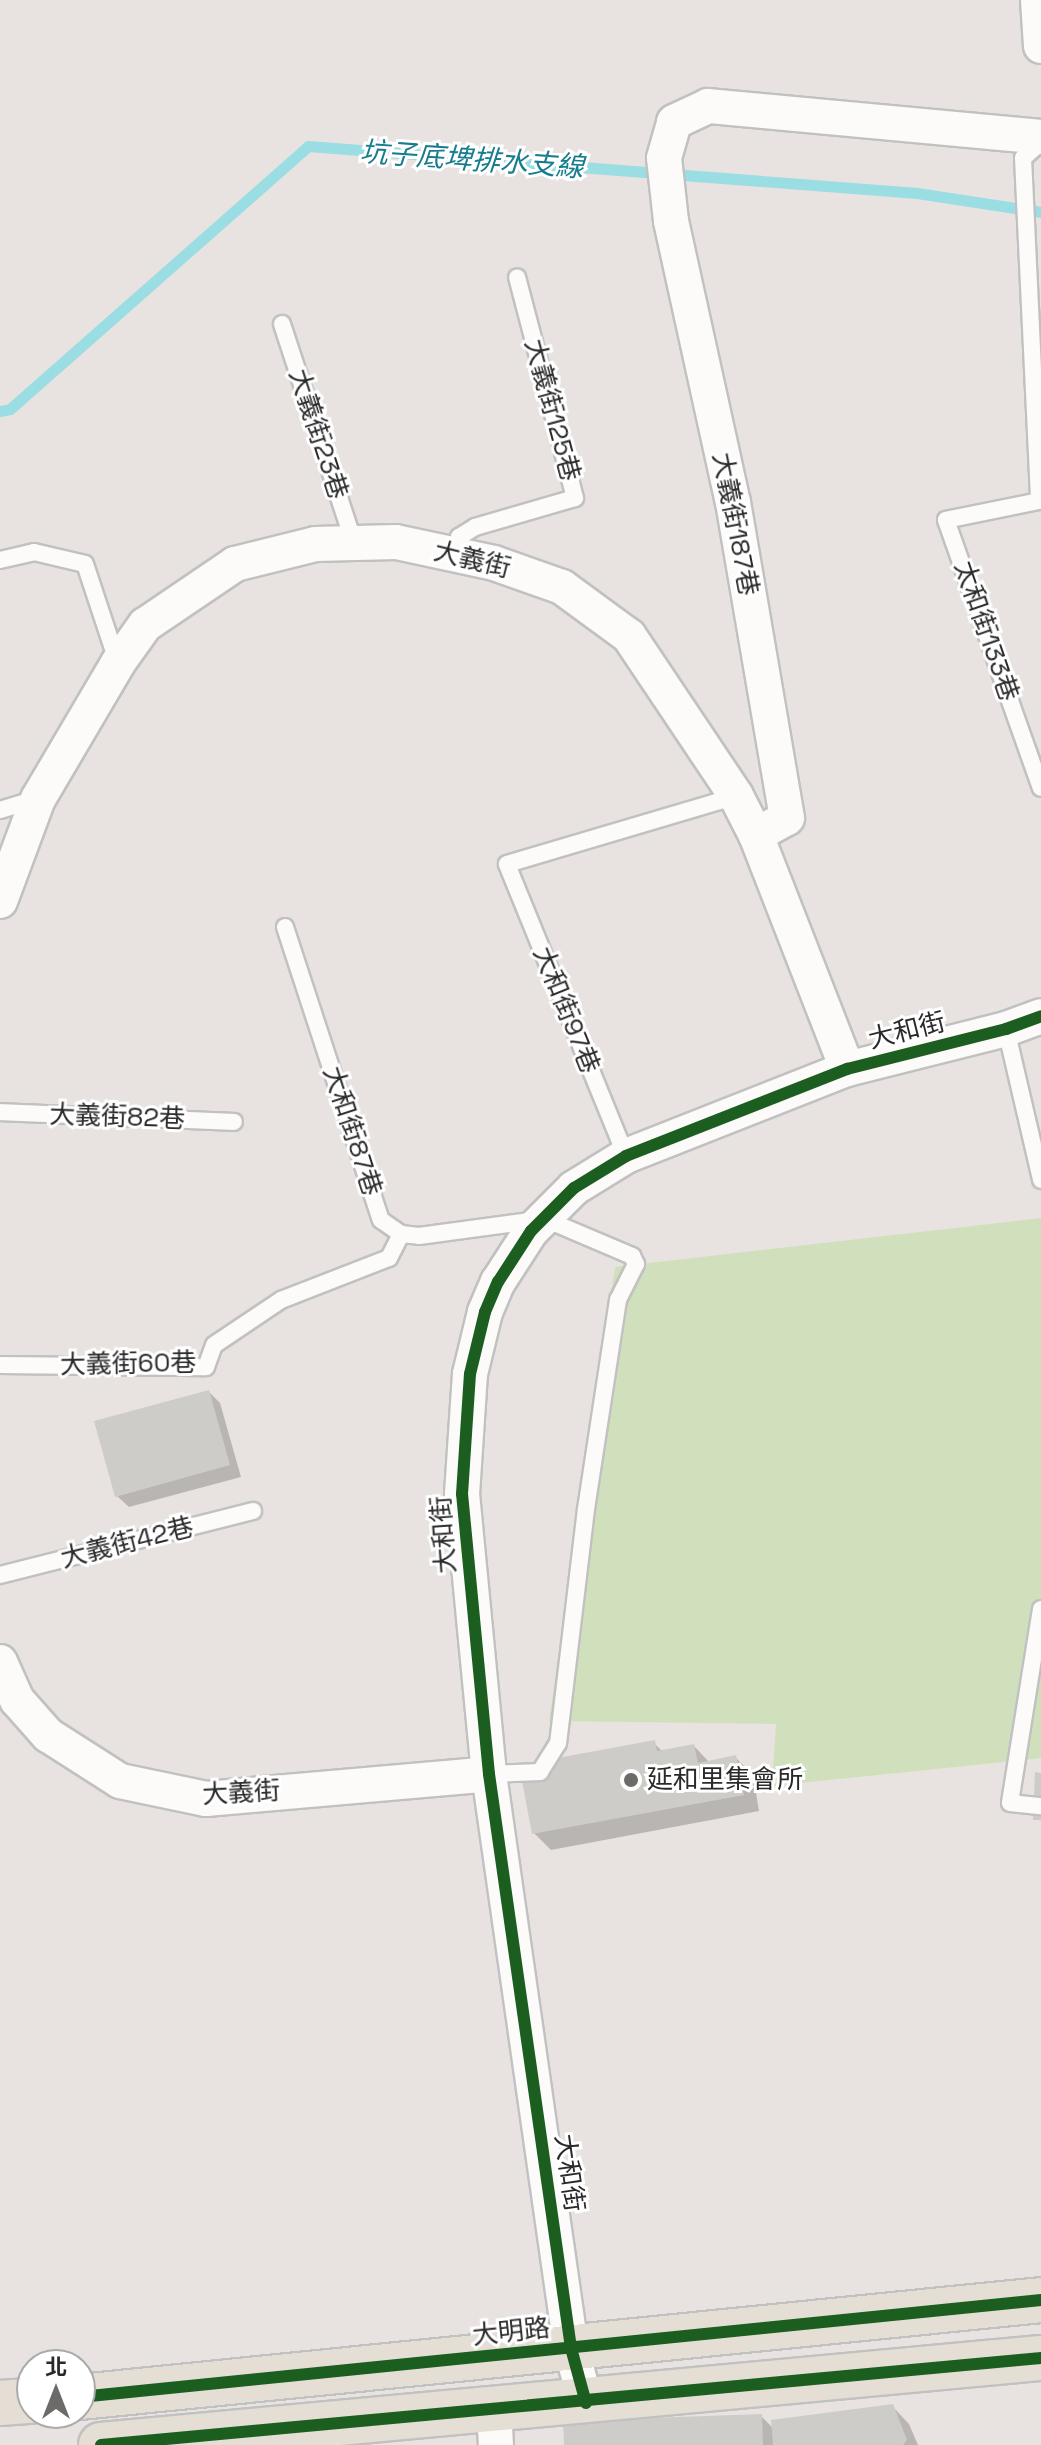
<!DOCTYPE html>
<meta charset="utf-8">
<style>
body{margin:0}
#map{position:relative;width:1041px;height:2445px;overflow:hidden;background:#e8e3e0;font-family:"Space Grotesk","Noto Sans TC",sans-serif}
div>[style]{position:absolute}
.green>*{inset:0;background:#d1e0bc}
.shadow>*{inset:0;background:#0003}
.stream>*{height:11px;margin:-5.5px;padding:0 5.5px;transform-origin:5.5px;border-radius:5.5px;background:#9adde3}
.building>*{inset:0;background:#ceccc9}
.roads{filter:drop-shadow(2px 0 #c2c1c1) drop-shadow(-2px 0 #c2c1c1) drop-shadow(0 2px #c2c1c1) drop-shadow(0 -2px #c2c1c1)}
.service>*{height:16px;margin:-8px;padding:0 8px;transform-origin:8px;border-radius:8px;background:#fcfbfa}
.minor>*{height:34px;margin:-17px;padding:0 17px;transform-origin:17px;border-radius:17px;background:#fcfbfa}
.primary>*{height:44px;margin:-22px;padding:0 22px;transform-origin:22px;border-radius:22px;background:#e5ded5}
.cycleway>*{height:12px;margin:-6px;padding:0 6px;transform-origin:6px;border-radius:6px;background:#1b5e20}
.dots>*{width:22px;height:22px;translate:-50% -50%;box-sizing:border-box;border:4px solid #fff;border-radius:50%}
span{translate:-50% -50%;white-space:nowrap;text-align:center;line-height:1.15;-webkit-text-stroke:6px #fff;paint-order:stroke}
.street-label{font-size:26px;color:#2a2a2a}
.poi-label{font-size:26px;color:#2a2a2a}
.left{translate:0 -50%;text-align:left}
.water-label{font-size:28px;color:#187c8f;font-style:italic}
.north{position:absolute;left:16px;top:2349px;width:80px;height:80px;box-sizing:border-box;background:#fff;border:2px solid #aaa;border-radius:50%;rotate:0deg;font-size:22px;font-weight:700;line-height:32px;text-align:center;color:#2a2a2a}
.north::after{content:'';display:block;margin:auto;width:28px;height:36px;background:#6c6b6a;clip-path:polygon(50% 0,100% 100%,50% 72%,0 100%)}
</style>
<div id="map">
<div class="green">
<i style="clip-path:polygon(1041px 1218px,1041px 1758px,772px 1786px,776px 1724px,549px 1721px,615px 1267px)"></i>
</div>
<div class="shadow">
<i style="clip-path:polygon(209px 1392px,220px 1403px,241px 1477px,129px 1507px,117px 1496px)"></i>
<i style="clip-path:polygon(654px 1743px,663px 1752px,694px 1746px,710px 1763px,736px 1758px,753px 1775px,759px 1811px,551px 1850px,534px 1833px)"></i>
<i style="clip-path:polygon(892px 2406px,909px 2424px,918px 2445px,566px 2445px,761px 2416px,774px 2429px)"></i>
</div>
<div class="stream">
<i style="left:0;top:411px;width:10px;rotate:-11deg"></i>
<i style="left:10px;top:409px;width:397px;rotate:-41.4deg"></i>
<i style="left:308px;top:146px;width:611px;rotate:4.41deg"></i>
<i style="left:917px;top:193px;width:125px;rotate:8.7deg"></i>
</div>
<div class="building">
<i style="clip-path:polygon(209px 1390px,230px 1465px,115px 1497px,94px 1421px)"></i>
<i style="clip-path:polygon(655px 1740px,657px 1751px,694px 1744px,698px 1763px,736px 1755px,744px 1795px,532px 1834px,519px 1765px)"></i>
<i style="clip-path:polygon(1035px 1772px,1041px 1773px,1041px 1820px,1033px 1820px)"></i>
<i style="clip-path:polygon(893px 2404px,907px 2440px,903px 2445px,773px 2445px,771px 2420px)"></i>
<i style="clip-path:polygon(762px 2414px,763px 2445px,564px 2445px,563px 2421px)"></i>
</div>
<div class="roads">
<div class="service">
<i style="left:1041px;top:142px;width:24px;rotate:138deg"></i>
<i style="left:1023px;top:158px;width:343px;rotate:87.3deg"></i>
<i style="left:1039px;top:501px;width:95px;rotate:168.5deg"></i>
<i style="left:946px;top:520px;width:284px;rotate:70.5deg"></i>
<i style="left:282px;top:324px;width:231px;rotate:71.8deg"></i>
<i style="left:459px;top:556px;width:19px;rotate:-90deg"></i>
<i style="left:459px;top:537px;width:19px;rotate:-32deg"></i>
<i style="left:475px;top:527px;width:104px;rotate:-16.2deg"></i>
<i style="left:575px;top:498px;width:228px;rotate:-104.7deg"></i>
<i style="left:0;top:560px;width:35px;rotate:-13deg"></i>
<i style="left:34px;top:552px;width:52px;rotate:13.2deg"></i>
<i style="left:85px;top:564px;width:102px;rotate:71.7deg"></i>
<i style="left:0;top:810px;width:39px;rotate:-17deg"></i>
<i style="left:285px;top:927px;width:308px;rotate:71.9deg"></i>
<i style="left:381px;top:1220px;width:24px;rotate:35deg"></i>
<i style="left:401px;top:1234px;width:18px;rotate:6deg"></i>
<i style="left:419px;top:1236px;width:127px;rotate:-7.7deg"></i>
<i style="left:545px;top:1219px;width:95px;rotate:23deg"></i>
<i style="left:632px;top:1256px;width:9px;rotate:63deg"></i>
<i style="left:636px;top:1264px;width:40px;rotate:116.6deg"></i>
<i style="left:618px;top:1300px;width:211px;rotate:98.7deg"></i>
<i style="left:586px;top:1509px;width:236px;rotate:96.8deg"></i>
<i style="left:558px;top:1743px;width:34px;rotate:122deg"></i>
<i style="left:540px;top:1772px;width:51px;rotate:177.8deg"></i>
<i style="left:1006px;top:1029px;width:155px;rotate:76.9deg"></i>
<i style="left:0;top:1112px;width:234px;rotate:2.4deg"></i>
<i style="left:626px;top:1156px;width:315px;rotate:-112.2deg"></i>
<i style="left:507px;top:864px;width:239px;rotate:-16.5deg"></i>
<i style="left:0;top:1365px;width:206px;rotate:0.6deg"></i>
<i style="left:206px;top:1367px;width:23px;rotate:-70deg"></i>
<i style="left:214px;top:1345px;width:81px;rotate:-33.9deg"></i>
<i style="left:281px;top:1300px;width:116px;rotate:-21.3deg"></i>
<i style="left:389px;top:1258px;width:27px;rotate:-63deg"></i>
<i style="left:0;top:1575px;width:261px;rotate:-14.2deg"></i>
<i style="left:1041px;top:1609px;width:196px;rotate:99.1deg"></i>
<i style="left:1010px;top:1803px;width:31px;rotate:6deg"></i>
</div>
<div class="minor">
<i style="left:1038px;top:0;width:46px;rotate:86.3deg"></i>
<i style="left:756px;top:835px;width:35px;rotate:-29deg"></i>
<i style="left:787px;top:818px;width:320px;rotate:-99.7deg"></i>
<i style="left:733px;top:503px;width:289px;rotate:-102.4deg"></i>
<i style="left:671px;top:221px;width:63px;rotate:-96.3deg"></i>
<i style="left:664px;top:158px;width:37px;rotate:-74deg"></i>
<i style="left:674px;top:122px;width:38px;rotate:-25deg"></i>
<i style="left:708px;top:106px;width:334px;rotate:5.3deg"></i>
<i style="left:0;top:901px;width:109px;rotate:-69.6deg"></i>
<i style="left:38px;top:799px;width:158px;rotate:-59.5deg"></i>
<i style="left:118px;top:663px;width:47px;rotate:-54.6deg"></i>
<i style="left:145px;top:625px;width:109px;rotate:-34.1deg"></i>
<i style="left:235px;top:564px;width:82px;rotate:-14deg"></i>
<i style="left:315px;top:544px;width:81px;rotate:-1.4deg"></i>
<i style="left:396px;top:542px;width:100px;rotate:12.1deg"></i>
<i style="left:494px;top:563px;width:72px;rotate:19.4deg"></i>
<i style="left:562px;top:587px;width:83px;rotate:36.2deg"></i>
<i style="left:629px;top:636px;width:192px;rotate:56.2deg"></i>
<i style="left:736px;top:796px;width:44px;rotate:62.9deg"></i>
<i style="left:756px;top:835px;width:251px;rotate:68.7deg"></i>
<i style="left:0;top:1662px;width:42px;rotate:65.9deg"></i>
<i style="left:17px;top:1700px;width:47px;rotate:48.5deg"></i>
<i style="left:48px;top:1735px;width:85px;rotate:32.6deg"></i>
<i style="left:120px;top:1781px;width:88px;rotate:11.8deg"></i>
<i style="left:206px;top:1799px;width:284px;rotate:-5deg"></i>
<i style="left:586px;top:2403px;width:57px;rotate:-105.3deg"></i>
<i style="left:571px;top:2348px;width:580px;rotate:-98.13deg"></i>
<i style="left:489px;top:1774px;width:281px;rotate:-95.5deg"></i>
<i style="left:462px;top:1494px;width:120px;rotate:-86.2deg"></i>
<i style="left:470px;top:1374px;width:64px;rotate:-76.4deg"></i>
<i style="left:485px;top:1312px;width:33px;rotate:-67deg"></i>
<i style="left:498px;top:1282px;width:61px;rotate:-57.1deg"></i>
<i style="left:531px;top:1231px;width:61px;rotate:-45deg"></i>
<i style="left:574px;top:1188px;width:61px;rotate:-31.6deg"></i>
<i style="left:626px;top:1156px;width:238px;rotate:-21.5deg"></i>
<i style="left:847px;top:1069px;width:164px;rotate:-14.1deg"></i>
<i style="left:1006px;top:1029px;width:37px;rotate:-20deg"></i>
<i style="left:494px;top:2408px;width:37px;rotate:87deg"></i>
</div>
<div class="primary">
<i style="left:80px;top:2397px;width:966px;rotate:-5.76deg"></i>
<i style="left:0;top:2403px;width:32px;rotate:-4deg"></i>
<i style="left:101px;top:2445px;width:944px;rotate:-5.29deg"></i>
</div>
</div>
<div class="cycleway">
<i style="left:80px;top:2397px;width:966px;rotate:-5.76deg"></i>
<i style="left:586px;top:2403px;width:57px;rotate:-105.3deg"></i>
<i style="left:571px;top:2348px;width:580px;rotate:-98.13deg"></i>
<i style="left:489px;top:1774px;width:281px;rotate:-95.5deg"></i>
<i style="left:462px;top:1494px;width:120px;rotate:-86.2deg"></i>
<i style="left:470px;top:1374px;width:64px;rotate:-76.4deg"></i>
<i style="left:485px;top:1312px;width:33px;rotate:-67deg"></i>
<i style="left:498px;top:1282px;width:61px;rotate:-57.1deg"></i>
<i style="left:531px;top:1231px;width:61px;rotate:-45deg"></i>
<i style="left:574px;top:1188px;width:61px;rotate:-31.6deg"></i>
<i style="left:626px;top:1156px;width:238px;rotate:-21.5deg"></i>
<i style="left:847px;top:1069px;width:164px;rotate:-14.1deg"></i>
<i style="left:1006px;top:1029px;width:37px;rotate:-20deg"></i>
<i style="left:101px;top:2445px;width:944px;rotate:-5.29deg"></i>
</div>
<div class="dots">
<i style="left:631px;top:1780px;background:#6c6b6a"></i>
</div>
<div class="street-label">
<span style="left:552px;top:410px;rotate:75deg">大義街125巷</span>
<span style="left:318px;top:434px;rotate:72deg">大義街23巷</span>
<span style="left:735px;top:524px;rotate:79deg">大義街187巷</span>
<span style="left:472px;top:560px;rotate:14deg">大義街</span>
<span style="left:986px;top:631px;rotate:71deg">太和街133巷</span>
<span style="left:566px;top:1010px;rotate:68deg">大和街97巷</span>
<span style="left:907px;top:1031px;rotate:-14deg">大和街</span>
<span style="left:117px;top:1117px;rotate:2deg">大義街82巷</span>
<span style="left:352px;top:1131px;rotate:72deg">大和街87巷</span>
<span style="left:128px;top:1364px;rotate:-1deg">大義街60巷</span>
<span style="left:444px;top:1535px;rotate:-94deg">大和街</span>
<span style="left:127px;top:1543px;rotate:-14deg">大義街42巷</span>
<span style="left:241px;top:1793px;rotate:-3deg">大義街</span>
<span style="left:569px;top:2173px;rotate:82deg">大和街</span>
<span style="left:511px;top:2332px;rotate:-6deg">大明路</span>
</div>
<div class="poi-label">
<span class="left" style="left:647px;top:1780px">延和里集會所</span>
</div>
<div class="water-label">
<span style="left:472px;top:159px;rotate:4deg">坑子底埤排水支線</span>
</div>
<div class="north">北</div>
</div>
